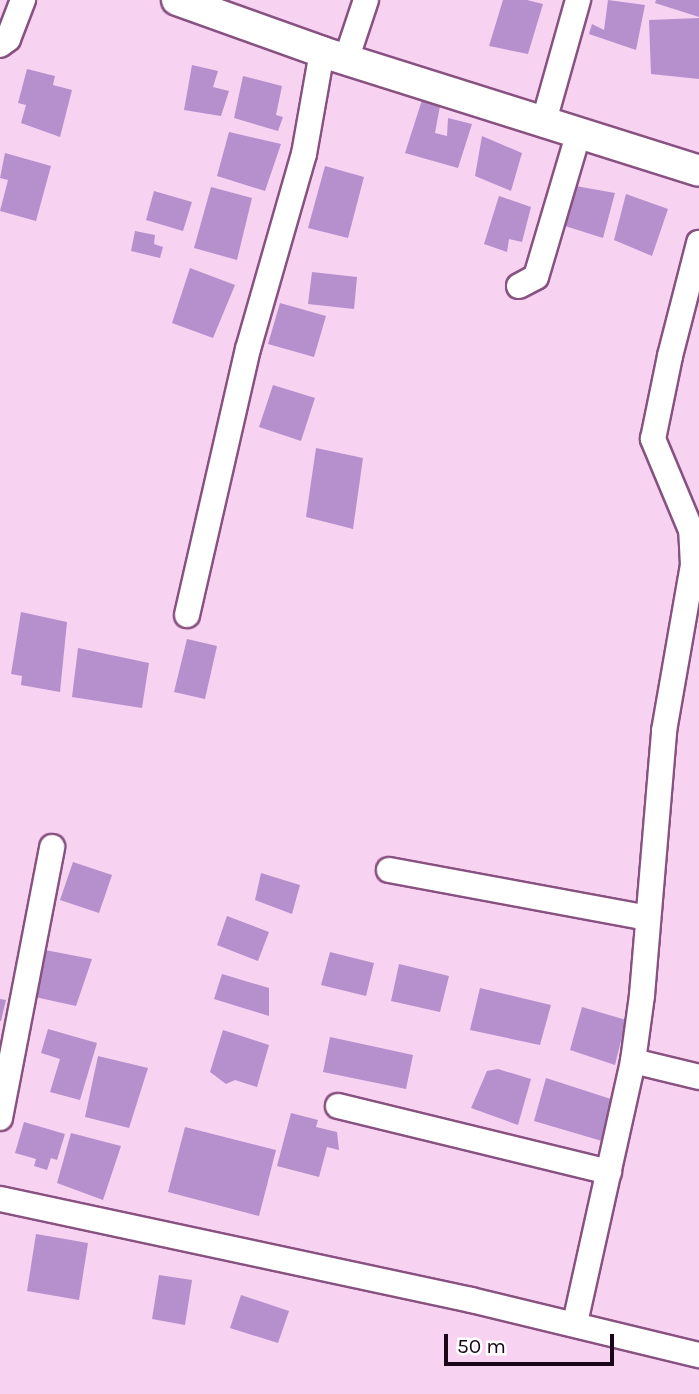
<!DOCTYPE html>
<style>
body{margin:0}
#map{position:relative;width:699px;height:1394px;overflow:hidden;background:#f8d2f1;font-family:Karla,sans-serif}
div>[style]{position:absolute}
.building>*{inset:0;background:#b690cd}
.roads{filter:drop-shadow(2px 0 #885280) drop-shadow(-2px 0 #885280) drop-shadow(0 2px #885280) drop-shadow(0 -2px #885280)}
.minor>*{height:24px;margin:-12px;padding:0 12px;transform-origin:12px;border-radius:12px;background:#fff}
.tertiary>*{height:30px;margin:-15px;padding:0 15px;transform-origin:15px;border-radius:15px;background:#fff}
span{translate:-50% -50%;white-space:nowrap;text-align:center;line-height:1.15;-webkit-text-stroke:7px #fff;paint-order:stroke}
.scale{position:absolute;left:444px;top:1334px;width:170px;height:32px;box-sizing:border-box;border:4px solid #1a0618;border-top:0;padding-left:9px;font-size:21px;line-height:24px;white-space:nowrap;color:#1a0618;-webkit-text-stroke:5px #fff;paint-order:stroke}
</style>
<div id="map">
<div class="building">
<i style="clip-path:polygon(503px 0,527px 0,543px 4px,528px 54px,489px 46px)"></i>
<i style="clip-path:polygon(608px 0,645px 5px,636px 50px,589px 34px,592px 24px,604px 30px)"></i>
<i style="clip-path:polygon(656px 0,699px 0,699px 17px,655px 3px)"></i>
<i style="clip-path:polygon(699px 18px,699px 79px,651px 74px,649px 20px)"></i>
<i style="clip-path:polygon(192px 65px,218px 71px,213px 87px,229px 91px,221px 116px,184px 110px)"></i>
<i style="clip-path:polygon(27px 69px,55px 76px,53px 85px,72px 90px,60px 137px,21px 123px,26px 105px,18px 103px)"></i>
<i style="clip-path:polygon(243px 76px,282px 86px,276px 115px,283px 117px,278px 131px,234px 118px)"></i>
<i style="clip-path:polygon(422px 100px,440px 106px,435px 133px,447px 136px,448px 118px,472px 124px,458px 168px,405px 153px)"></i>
<i style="clip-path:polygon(229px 132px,281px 144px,265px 191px,217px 176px)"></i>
<i style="clip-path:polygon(482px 136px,522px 153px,511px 191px,475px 176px)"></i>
<i style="clip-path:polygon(5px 153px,51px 166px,36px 221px,0 211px,8px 180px,0 178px)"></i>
<i style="clip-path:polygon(325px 166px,364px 177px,348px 238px,308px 228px)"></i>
<i style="clip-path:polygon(570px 185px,615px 193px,603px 238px,562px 225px)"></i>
<i style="clip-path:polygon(211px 187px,252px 198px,237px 260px,194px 248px)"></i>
<i style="clip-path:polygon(154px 191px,192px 202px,183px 231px,146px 220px)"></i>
<i style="clip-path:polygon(626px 194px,668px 209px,652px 256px,614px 240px)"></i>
<i style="clip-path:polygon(499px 196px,531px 207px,522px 242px,509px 239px,507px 252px,484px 244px)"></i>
<i style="clip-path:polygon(135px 231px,155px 235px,154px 244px,163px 247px,160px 258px,131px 251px)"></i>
<i style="clip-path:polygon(190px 268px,235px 285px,213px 338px,172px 323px)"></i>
<i style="clip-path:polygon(312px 272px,357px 277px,354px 309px,308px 304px)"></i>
<i style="clip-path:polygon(280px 303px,326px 316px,314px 357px,268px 344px)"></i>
<i style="clip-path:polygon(273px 385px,315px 398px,301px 441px,259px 427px)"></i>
<i style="clip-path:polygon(316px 448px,363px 458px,353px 529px,306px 517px)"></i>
<i style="clip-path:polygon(21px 612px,67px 622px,60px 692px,21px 685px,22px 676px,11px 674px)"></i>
<i style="clip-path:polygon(187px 639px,217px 646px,205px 699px,174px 692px)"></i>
<i style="clip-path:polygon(78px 648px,149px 663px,142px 708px,72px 697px)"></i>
<i style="clip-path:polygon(73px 862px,112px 875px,99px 913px,60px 900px)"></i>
<i style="clip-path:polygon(261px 873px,300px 885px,292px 914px,255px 900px)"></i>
<i style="clip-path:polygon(227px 916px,269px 932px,258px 961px,217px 945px)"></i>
<i style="clip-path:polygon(45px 950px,92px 959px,76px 1006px,35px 997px)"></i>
<i style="clip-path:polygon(330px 952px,374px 963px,366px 996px,321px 985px)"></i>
<i style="clip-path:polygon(399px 964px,449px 976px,440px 1012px,391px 1001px)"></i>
<i style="clip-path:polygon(222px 974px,269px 988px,269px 1016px,214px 999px)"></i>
<i style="clip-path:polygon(480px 988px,551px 1005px,540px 1045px,470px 1030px)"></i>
<i style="clip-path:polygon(0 999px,6px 1000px,1px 1021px,0 1021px)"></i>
<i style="clip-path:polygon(582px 1007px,626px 1020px,615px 1065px,570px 1050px)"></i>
<i style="clip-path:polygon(48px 1029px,97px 1043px,80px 1100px,50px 1092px,60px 1059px,41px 1053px)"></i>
<i style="clip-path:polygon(223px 1030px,269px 1045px,257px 1087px,235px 1080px,226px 1084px,210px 1072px)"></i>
<i style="clip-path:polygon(330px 1037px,413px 1055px,406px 1089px,323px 1072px)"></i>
<i style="clip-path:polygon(98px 1056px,148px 1068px,129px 1128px,85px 1117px)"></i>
<i style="clip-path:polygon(498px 1069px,531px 1079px,518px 1125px,471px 1108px,487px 1071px)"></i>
<i style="clip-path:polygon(546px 1078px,614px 1100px,602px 1141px,534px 1121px)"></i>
<i style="clip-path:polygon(291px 1113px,318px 1120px,316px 1127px,337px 1132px,339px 1150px,327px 1147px,319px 1177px,277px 1166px)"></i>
<i style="clip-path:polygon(24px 1122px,65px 1134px,57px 1160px,51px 1158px,47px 1170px,34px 1166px,36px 1159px,15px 1153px)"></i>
<i style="clip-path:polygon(185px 1127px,276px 1150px,259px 1216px,168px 1192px)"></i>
<i style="clip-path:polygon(71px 1133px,121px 1146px,103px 1200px,57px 1183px)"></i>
<i style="clip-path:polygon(36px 1234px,88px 1243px,79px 1300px,27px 1291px)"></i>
<i style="clip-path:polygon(159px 1275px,192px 1280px,185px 1325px,152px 1319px)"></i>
<i style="clip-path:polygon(241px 1295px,289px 1311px,278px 1343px,230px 1328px)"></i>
</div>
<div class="roads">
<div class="minor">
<i style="left:0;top:45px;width:10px;rotate:-37deg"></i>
<i style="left:8px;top:39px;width:42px;rotate:-69deg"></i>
<i style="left:346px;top:60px;width:63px;rotate:-71.6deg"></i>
<i style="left:544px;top:121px;width:126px;rotate:-74.3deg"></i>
<i style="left:519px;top:286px;width:19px;rotate:-28deg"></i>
<i style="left:536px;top:277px;width:148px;rotate:-73.5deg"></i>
<i style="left:187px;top:615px;width:273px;rotate:-77.1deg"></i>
<i style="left:248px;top:349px;width:203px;rotate:-74deg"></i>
<i style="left:304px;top:154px;width:104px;rotate:-80deg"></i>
<i style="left:389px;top:870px;width:263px;rotate:10.5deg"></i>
<i style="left:633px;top:1061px;width:68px;rotate:13.6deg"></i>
<i style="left:338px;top:1106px;width:279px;rotate:13.7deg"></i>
<i style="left:0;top:1118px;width:276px;rotate:-79.1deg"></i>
<i style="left:0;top:1199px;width:482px;rotate:12.1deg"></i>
<i style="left:471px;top:1300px;width:235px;rotate:13.6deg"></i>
<i style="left:575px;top:1323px;width:268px;rotate:-77.5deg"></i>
<i style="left:633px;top:1061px;width:67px;rotate:-82.2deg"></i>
<i style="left:642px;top:995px;width:265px;rotate:-85.2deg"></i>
<i style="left:664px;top:731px;width:169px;rotate:-80.1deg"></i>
<i style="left:693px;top:565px;width:35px;rotate:-93deg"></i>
<i style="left:691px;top:530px;width:99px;rotate:-112.7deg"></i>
<i style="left:653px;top:439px;width:85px;rotate:-78.4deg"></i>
<i style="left:670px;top:356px;width:117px;rotate:-75.6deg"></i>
</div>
<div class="tertiary">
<i style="left:177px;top:0;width:154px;rotate:19.7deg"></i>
<i style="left:322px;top:52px;width:395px;rotate:17.5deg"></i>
</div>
</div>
<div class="scale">50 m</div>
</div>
